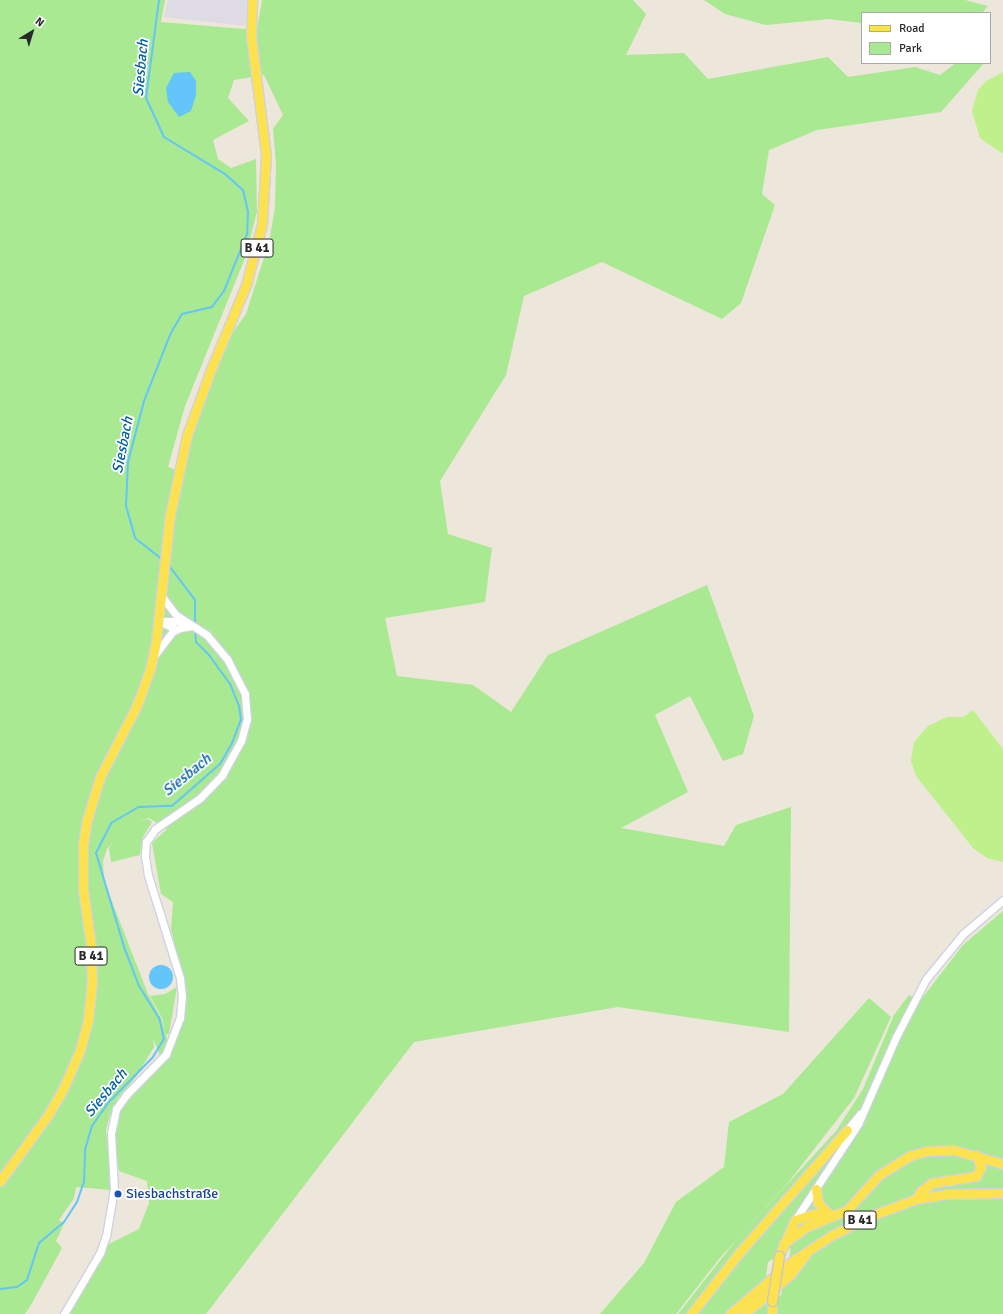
<!DOCTYPE html>
<meta charset="utf-8">
<style>
body{margin:0}
#map{position:relative;width:1003px;height:1314px;overflow:hidden;background:#ede6da;font-family:Signika,sans-serif}
div>[style]{position:absolute}
.industrial>*{inset:0;background:#dfdbe5}
.green>*{inset:0;background:#a8e991}
.pitch>*{inset:0;background:#bef18c}
.water>*{inset:0;background:#63c5f9}
.round{border-radius:50%}
.stream>*{height:2px;margin:-1px;padding:0 1px;transform-origin:1px;border-radius:1px;background:#63c5f9}
.roads{filter:drop-shadow(1px 0 #cfd1e4) drop-shadow(-1px 0 #cfd1e4) drop-shadow(0 1px #cfd1e4) drop-shadow(0 -1px #cfd1e4)}
.minor>*{height:7px;margin:-3.5px;padding:0 3.5px;transform-origin:3.5px;border-radius:3.5px;background:#fff}
.major>*{height:9px;margin:-4.5px;padding:0 4.5px;transform-origin:4.5px;border-radius:4.5px;background:#fde24f}
.bridges{filter:drop-shadow(1px 0 #c7c7c7) drop-shadow(-1px 0 #c7c7c7) drop-shadow(0 1px #c7c7c7) drop-shadow(0 -1px #c7c7c7)}
.major-bridge>*{height:9px;margin:-4.5px;padding:0 4.5px;transform-origin:4.5px;border-radius:4.5px;background:#fde24f}
.dots>*{width:11px;height:11px;translate:-50% -50%;box-sizing:border-box;border:2px solid #fff;border-radius:50%}
span{translate:-50% -50%;white-space:nowrap;text-align:center;line-height:1.15;-webkit-text-stroke:3.5px #fff;paint-order:stroke}
.shield-label span{padding:1px 3px;background:#fff;border:1px solid;border-radius:3px;-webkit-text-stroke-width:0}
.shield-label{font-size:13px;color:#292929;font-weight:700}
.transit-label{font-size:14px;color:#164399}
.left{translate:0 -50%;text-align:left}
.water-label{font-size:15px;color:#0160a5;font-style:italic}
.legend{position:absolute;left:861px;top:12px;width:130px;height:52px;box-sizing:border-box;background:#fff;border:1px solid #a9a9a9;margin:0;padding:5px 7px;list-style:none;font-size:12px;color:#292929}
.legend li{display:flex;align-items:center;gap:8px;height:20px}
.legend b{width:20px;border:1px solid #a9a9a9}
.north{position:absolute;left:12px;top:12px;width:40px;height:40px;-webkit-text-stroke:3px #fff;paint-order:stroke;rotate:38deg;font-size:11px;font-weight:700;line-height:16px;text-align:center;color:#292929}
.north::after{content:'';display:block;margin:auto;width:14px;height:18px;background:#292929;clip-path:polygon(50% 0,100% 100%,50% 72%,0 100%)}
</style>
<div id="map">
<div class="industrial">
<i style="clip-path:polygon(168px 0,247px 0,245px 26px,164px 17px)"></i>
</div>
<div class="green">
<i style="clip-path:polygon(evenodd,0 0,165px 0,161px 22px,257px 30px,262px 0,633px 0,646px 14px,626px 55px,684px 53px,708px 79px,828px 57px,848px 77px,915px 67px,940px 75px,956px 63px,984px 63px,941px 112px,817px 130px,769px 150px,762px 194px,775px 205px,741px 303px,722px 319px,602px 262px,524px 296px,506px 375px,440px 481px,448px 534px,492px 548px,485px 602px,385px 618px,397px 676px,473px 685px,511px 712px,548px 655px,707px 585px,754px 716px,743px 754px,723px 761px,690px 696px,655px 715px,688px 792px,621px 828px,724px 846px,736px 825px,791px 807px,789px 1032px,618px 1007px,414px 1042px,206px 1314px,68px 1314px,105px 1249px,109px 1244px,139px 1229px,149px 1203px,147px 1181px,119px 1171px,113px 1130px,125px 1102px,162px 1061px,153px 1038px,154px 1047px,136px 1077px,118px 1098px,110px 1115px,106px 1129px,111px 1190px,76px 1187px,74px 1198px,59px 1220px,64px 1224px,56px 1241px,62px 1248px,31px 1305px,25px 1314px,0 1314px,0 0,264px 75px,283px 115px,273px 129px,276px 164px,275px 208px,269px 242px,246px 314px,226px 342px,211px 379px,195px 425px,185px 473px,168px 467px,185px 406px,245px 258px,257px 212px,256px 159px,231px 168px,218px 159px,213px 140px,249px 121px,228px 98px,234px 80px,264px 75px,0 0,149px 818px,167px 829px,152px 843px,161px 894px,173px 902px,171px 929px,186px 991px,185px 1020px,167px 1039px,166px 1034px,169px 1034px,177px 987px,165px 994px,150px 996px,162px 1018px,165px 1030px,161px 1018px,148px 994px,104px 881px,103px 861px,107px 849px,114px 841px,109px 848px,111px 862px,140px 855px,143px 837px,152px 822px,148px 819px,134px 822px,149px 818px)"></i>
<i style="clip-path:polygon(704px 0,965px 0,988px 6px,982px 13px,862px 13px,862px 23px,829px 19px,766px 25px,725px 14px)"></i>
<i style="clip-path:polygon(evenodd,1003px 911px,1003px 1314px,678px 1314px,737px 1239px,836px 1131px,863px 1089px,894px 1015px,909px 995px,920px 1001px,963px 945px,1003px 911px,791px 1248px,781px 1295px,762px 1307px,768px 1262px,791px 1248px)"></i>
<i style="clip-path:polygon(869px 998px,891px 1017px,854px 1098px,787px 1184px,719px 1259px,676px 1314px,600px 1314px,644px 1263px,676px 1202px,724px 1167px,729px 1122px,783px 1094px)"></i>
</div>
<div class="pitch">
<i style="clip-path:polygon(1003px 72px,1003px 154px,980px 138px,972px 111px,978px 90px,986px 81px)"></i>
<i style="clip-path:polygon(973px 710px,1003px 749px,1003px 862px,987px 858px,973px 848px,916px 776px,911px 761px,914px 742px,928px 726px,947px 717px,963px 717px)"></i>
</div>
<div class="water">
<i style="clip-path:polygon(190px 72px,196px 81px,196px 95px,191px 111px,179px 117px,168px 102px,166px 88px,174px 73px)"></i>
<i class="round" style="left:149px;top:965px;width:24px;height:24px"></i>
</div>
<div class="stream">
<i style="left:159px;top:0;width:99px;rotate:97.6deg"></i>
<i style="left:146px;top:98px;width:43px;rotate:65.2deg"></i>
<i style="left:164px;top:137px;width:71px;rotate:31.2deg"></i>
<i style="left:225px;top:174px;width:24px;rotate:42deg"></i>
<i style="left:243px;top:190px;width:22px;rotate:77deg"></i>
<i style="left:248px;top:211px;width:23px;rotate:92deg"></i>
<i style="left:247px;top:234px;width:61px;rotate:112deg"></i>
<i style="left:224px;top:291px;width:20px;rotate:127deg"></i>
<i style="left:212px;top:307px;width:31px;rotate:167deg"></i>
<i style="left:182px;top:314px;width:24px;rotate:120deg"></i>
<i style="left:170px;top:335px;width:71px;rotate:111.5deg"></i>
<i style="left:144px;top:401px;width:63px;rotate:104.7deg"></i>
<i style="left:128px;top:462px;width:44px;rotate:92.6deg"></i>
<i style="left:126px;top:506px;width:33px;rotate:74deg"></i>
<i style="left:135px;top:538px;width:34px;rotate:38deg"></i>
<i style="left:167px;top:563px;width:46px;rotate:52.9deg"></i>
<i style="left:195px;top:600px;width:25px;rotate:90deg"></i>
<i style="left:0;top:1289px;width:17px;rotate:-7deg"></i>
<i style="left:17px;top:1287px;width:12px;rotate:-35deg"></i>
<i style="left:27px;top:1280px;width:39px;rotate:-72deg"></i>
<i style="left:39px;top:1243px;width:33px;rotate:-40deg"></i>
<i style="left:64px;top:1222px;width:24px;rotate:-57deg"></i>
<i style="left:77px;top:1202px;width:21px;rotate:-71deg"></i>
<i style="left:84px;top:1182px;width:32px;rotate:-88deg"></i>
<i style="left:85px;top:1150px;width:25px;rotate:-74deg"></i>
<i style="left:92px;top:1126px;width:29px;rotate:-55deg"></i>
<i style="left:109px;top:1102px;width:63px;rotate:-45.6deg"></i>
<i style="left:153px;top:1057px;width:21px;rotate:-59deg"></i>
<i style="left:164px;top:1039px;width:22px;rotate:-103deg"></i>
<i style="left:159px;top:1018px;width:38px;rotate:-122deg"></i>
<i style="left:139px;top:986px;width:39px;rotate:-111deg"></i>
<i style="left:125px;top:950px;width:101px;rotate:-106.6deg"></i>
<i style="left:96px;top:853px;width:34px;rotate:-63deg"></i>
<i style="left:111px;top:823px;width:32px;rotate:-30deg"></i>
<i style="left:139px;top:807px;width:33px;rotate:-2deg"></i>
<i style="left:172px;top:806px;width:64px;rotate:-41.2deg"></i>
<i style="left:220px;top:764px;width:24px;rotate:-60deg"></i>
<i style="left:232px;top:743px;width:25px;rotate:-69deg"></i>
<i style="left:241px;top:720px;width:14px;rotate:-98deg"></i>
<i style="left:239px;top:706px;width:24px;rotate:-112deg"></i>
<i style="left:230px;top:684px;width:34px;rotate:-126deg"></i>
<i style="left:210px;top:656px;width:20px;rotate:-135deg"></i>
<i style="left:196px;top:642px;width:13px;rotate:-94deg"></i>
</div>
<div class="roads">
<div class="minor">
<i style="left:158px;top:621px;width:25px"></i>
<i style="left:158px;top:621px;width:21px;rotate:23deg"></i>
<i style="left:154px;top:656px;width:30px;rotate:-53deg"></i>
<i style="left:172px;top:632px;width:9px;rotate:-27deg"></i>
<i style="left:180px;top:628px;width:12px;rotate:-9deg"></i>
<i style="left:847px;top:1130px;width:21px;rotate:-51deg"></i>
<i style="left:795px;top:1220px;width:115px;rotate:-56.7deg"></i>
<i style="left:858px;top:1124px;width:95px;rotate:-66.4deg"></i>
<i style="left:896px;top:1037px;width:65px;rotate:-62.7deg"></i>
<i style="left:926px;top:979px;width:58px;rotate:-50.6deg"></i>
<i style="left:963px;top:934px;width:52px;rotate:-40.4deg"></i>
<i style="left:64px;top:1314px;width:71px;rotate:-59.5deg"></i>
<i style="left:100px;top:1253px;width:18px;rotate:-71deg"></i>
<i style="left:106px;top:1236px;width:48px;rotate:-80.3deg"></i>
<i style="left:114px;top:1189px;width:56px;rotate:-93.1deg"></i>
<i style="left:111px;top:1133px;width:25px;rotate:-78deg"></i>
<i style="left:116px;top:1109px;width:17px;rotate:-54deg"></i>
<i style="left:126px;top:1095px;width:57px;rotate:-45.7deg"></i>
<i style="left:166px;top:1054px;width:39px;rotate:-69deg"></i>
<i style="left:180px;top:1018px;width:21px;rotate:-85deg"></i>
<i style="left:182px;top:997px;width:19px;rotate:-96deg"></i>
<i style="left:180px;top:978px;width:108px;rotate:-107.3deg"></i>
<i style="left:148px;top:875px;width:20px;rotate:-99deg"></i>
<i style="left:145px;top:855px;width:13px;rotate:-86deg"></i>
<i style="left:146px;top:842px;width:16px;rotate:-55deg"></i>
<i style="left:155px;top:829px;width:55px;rotate:-34.6deg"></i>
<i style="left:200px;top:798px;width:32px;rotate:-46deg"></i>
<i style="left:222px;top:775px;width:39px;rotate:-61deg"></i>
<i style="left:241px;top:741px;width:23px;rotate:-75deg"></i>
<i style="left:247px;top:719px;width:25px;rotate:-95deg"></i>
<i style="left:245px;top:694px;width:39px;rotate:-117deg"></i>
<i style="left:227px;top:659px;width:31px;rotate:-130deg"></i>
<i style="left:207px;top:635px;width:37px;rotate:-147deg"></i>
<i style="left:176px;top:615px;width:25px;rotate:-127deg"></i>
</div>
<div class="major">
<i style="left:0;top:1181px;width:82px;rotate:-54deg"></i>
<i style="left:48px;top:1115px;width:30px;rotate:-60deg"></i>
<i style="left:63px;top:1089px;width:43px;rotate:-66.4deg"></i>
<i style="left:80px;top:1050px;width:31px;rotate:-75deg"></i>
<i style="left:88px;top:1020px;width:37px;rotate:-84deg"></i>
<i style="left:92px;top:983px;width:37px;rotate:-92deg"></i>
<i style="left:91px;top:946px;width:58px;rotate:-98deg"></i>
<i style="left:83px;top:889px;width:45px;rotate:-90deg"></i>
<i style="left:83px;top:844px;width:24px;rotate:-81deg"></i>
<i style="left:87px;top:820px;width:45px;rotate:-73.2deg"></i>
<i style="left:100px;top:777px;width:81px;rotate:-62.8deg"></i>
<i style="left:137px;top:705px;width:37px;rotate:-70deg"></i>
<i style="left:150px;top:670px;width:30px;rotate:-78deg"></i>
<i style="left:156px;top:641px;width:127px;rotate:-83.7deg"></i>
<i style="left:170px;top:515px;width:82px;rotate:-78deg"></i>
<i style="left:187px;top:435px;width:70px;rotate:-70deg"></i>
<i style="left:211px;top:369px;width:91px;rotate:-67.4deg"></i>
<i style="left:246px;top:285px;width:63px;rotate:-75.3deg"></i>
<i style="left:262px;top:224px;width:69px;rotate:-86.7deg"></i>
<i style="left:266px;top:155px;width:120px;rotate:-97.2deg"></i>
<i style="left:251px;top:36px;width:36px;rotate:-88deg"></i>
<i style="left:816px;top:1189px;width:14px;rotate:82deg"></i>
<i style="left:818px;top:1203px;width:16px;rotate:45deg"></i>
<i style="left:916px;top:1199px;width:9px;rotate:-58deg"></i>
<i style="left:921px;top:1191px;width:14px;rotate:-36deg"></i>
<i style="left:932px;top:1183px;width:45px;rotate:-9deg"></i>
<i style="left:976px;top:1176px;width:10px;rotate:-61deg"></i>
<i style="left:981px;top:1167px;width:13px;rotate:-113deg"></i>
<i style="left:784px;top:1243px;width:27px;rotate:-36deg"></i>
<i style="left:806px;top:1227px;width:44px;rotate:-22.5deg"></i>
<i style="left:847px;top:1210px;width:47px;rotate:-47.6deg"></i>
<i style="left:879px;top:1175px;width:36px;rotate:-32deg"></i>
<i style="left:909px;top:1156px;width:19px;rotate:-16deg"></i>
<i style="left:927px;top:1151px;width:27px;rotate:-2deg"></i>
<i style="left:954px;top:1150px;width:51px;rotate:15.9deg"></i>
<i style="left:779px;top:1256px;width:39px;rotate:-66deg"></i>
<i style="left:795px;top:1220px;width:19px;rotate:-18deg"></i>
<i style="left:813px;top:1214px;width:18px"></i>
<i style="left:691px;top:1314px;width:76px;rotate:-51.9deg"></i>
<i style="left:738px;top:1254px;width:165px;rotate:-48.7deg"></i>
<i style="left:730px;top:1314px;width:80px;rotate:-40.4deg"></i>
<i style="left:791px;top:1262px;width:49px;rotate:-33.4deg"></i>
<i style="left:832px;top:1235px;width:46px;rotate:-26deg"></i>
<i style="left:873px;top:1215px;width:46px;rotate:-20.4deg"></i>
<i style="left:916px;top:1199px;width:30px;rotate:-9deg"></i>
<i style="left:946px;top:1194px;width:57px;rotate:-1deg"></i>
<i style="left:744px;top:1314px;width:60px;rotate:-40.3deg"></i>
<i style="left:790px;top:1275px;width:26px;rotate:-53deg"></i>
<i style="left:772px;top:1314px;width:13px;rotate:-90deg"></i>
</div>
</div>
<div class="bridges">
<div class="major-bridge">
<i style="left:772px;top:1301px;width:46px;rotate:-81.2deg"></i>
</div>
</div>
<div class="dots">
<i style="left:118px;top:1194px;background:#1a4fb4"></i>
</div>
<div class="shield-label">
<span style="left:257px;top:248px">B 41</span>
<span style="left:91px;top:956px">B 41</span>
<span style="left:860px;top:1220px">B 41</span>
</div>
<div class="transit-label">
<span class="left" style="left:126px;top:1194px">Siesbachstraße</span>
</div>
<div class="water-label">
<span style="left:141px;top:68px;rotate:-85deg">Siesbach</span>
<span style="left:123px;top:445px;rotate:-79deg">Siesbach</span>
<span style="left:187px;top:775px;rotate:-39deg">Siesbach</span>
<span style="left:106px;top:1093px;rotate:-50deg">Siesbach</span>
</div>
<ul class="legend">
<li><b style="height:5px;background:#fde24f"></b>Road</li>
<li><b style="height:11px;background:#a8e991"></b>Park</li>
</ul>
<div class="north">N</div>
</div>
